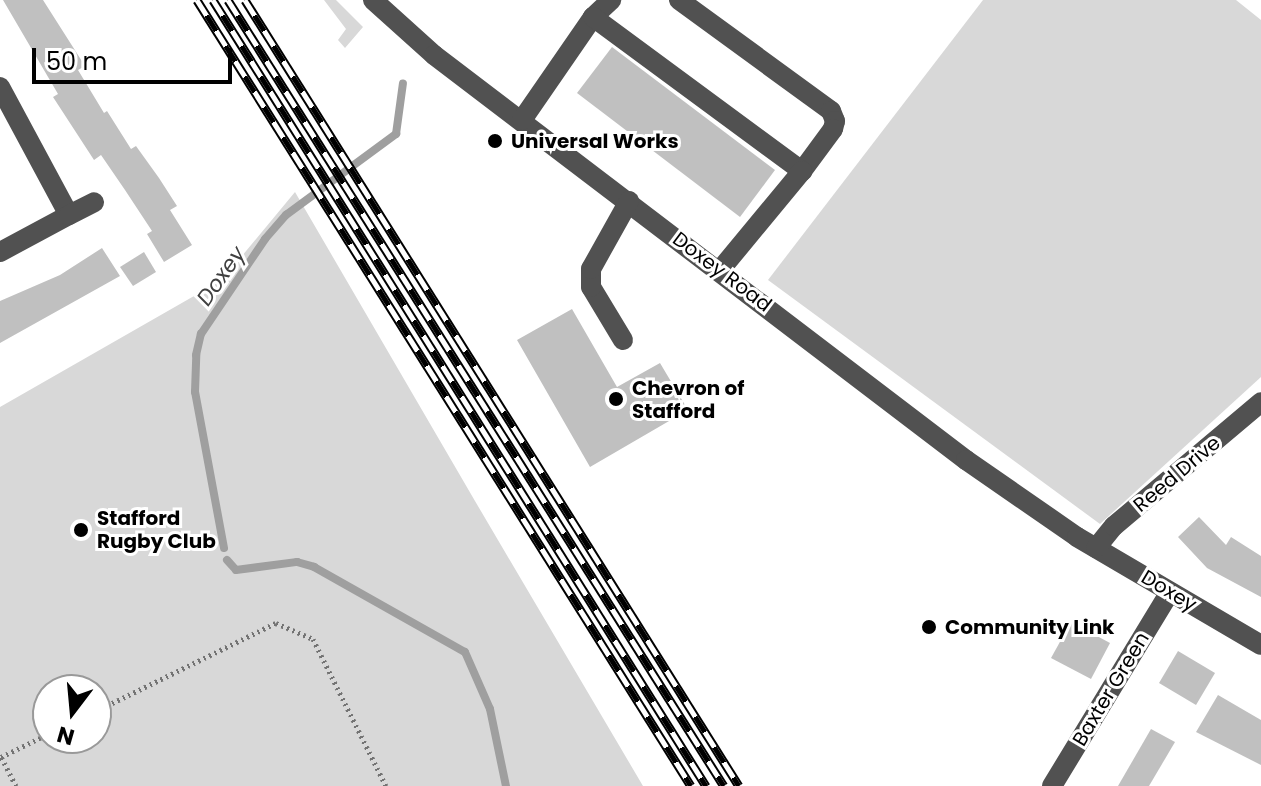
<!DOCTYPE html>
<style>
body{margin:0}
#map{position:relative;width:1261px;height:786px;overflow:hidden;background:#fff;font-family:Poppins,sans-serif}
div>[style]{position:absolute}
.green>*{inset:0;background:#d8d8d8}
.stream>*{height:8px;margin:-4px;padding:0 4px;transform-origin:4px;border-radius:4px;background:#9f9f9f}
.building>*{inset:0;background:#c0c0c0}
.path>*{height:5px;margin-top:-2.5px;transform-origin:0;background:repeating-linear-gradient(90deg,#737373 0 2px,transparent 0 6px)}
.minor>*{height:20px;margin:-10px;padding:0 10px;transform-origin:10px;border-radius:10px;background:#515151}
.rail>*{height:9px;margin-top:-4.5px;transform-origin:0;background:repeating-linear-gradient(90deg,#fff 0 18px,#000 0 36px);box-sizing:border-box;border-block:2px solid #000}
.dots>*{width:22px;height:22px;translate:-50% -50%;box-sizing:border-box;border:4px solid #fff;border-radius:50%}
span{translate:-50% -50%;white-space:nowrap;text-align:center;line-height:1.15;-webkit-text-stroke:6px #fff;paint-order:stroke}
.poi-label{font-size:20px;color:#000;font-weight:700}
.left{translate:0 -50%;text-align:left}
.street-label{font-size:20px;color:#000}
.water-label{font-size:22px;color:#404040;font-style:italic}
.north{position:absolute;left:32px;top:674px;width:80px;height:80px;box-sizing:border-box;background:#fff;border:2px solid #999;border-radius:50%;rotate:196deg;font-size:22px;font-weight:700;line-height:32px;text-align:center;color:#000}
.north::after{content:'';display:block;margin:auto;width:28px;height:36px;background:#000;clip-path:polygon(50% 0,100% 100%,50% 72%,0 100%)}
.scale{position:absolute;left:32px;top:48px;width:200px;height:36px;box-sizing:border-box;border:4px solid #000;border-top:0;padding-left:10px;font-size:24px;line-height:28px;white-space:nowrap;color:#000;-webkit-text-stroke:6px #fff;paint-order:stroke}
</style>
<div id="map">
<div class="green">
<i style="clip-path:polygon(324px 0,336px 0,363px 27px,345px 48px,338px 40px,346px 29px)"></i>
<i style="clip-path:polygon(983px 0,1236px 0,1261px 20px,1261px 377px,1100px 524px,768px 280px)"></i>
<i style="clip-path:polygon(evenodd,295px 192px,475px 501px,643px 786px,0 786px,0 407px,222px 280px,295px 192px,48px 690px,96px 690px,96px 738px,48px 738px,48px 690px)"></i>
</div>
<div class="stream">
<i style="left:224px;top:548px;width:159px;rotate:-100.5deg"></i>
<i style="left:195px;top:392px;width:37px;rotate:-88deg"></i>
<i style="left:196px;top:355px;width:22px;rotate:-77deg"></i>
<i style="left:201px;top:334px;width:115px;rotate:-56deg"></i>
<i style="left:265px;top:239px;width:32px;rotate:-49deg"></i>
<i style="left:286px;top:215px;width:137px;rotate:-36.4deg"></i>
<i style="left:396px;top:134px;width:51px;rotate:-82.2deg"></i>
<i style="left:227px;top:560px;width:13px;rotate:48deg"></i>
<i style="left:236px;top:570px;width:62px;rotate:-7.5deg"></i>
<i style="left:297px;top:562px;width:18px;rotate:16deg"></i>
<i style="left:314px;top:567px;width:173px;rotate:29.4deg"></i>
<i style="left:465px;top:652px;width:62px;rotate:66.3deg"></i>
<i style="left:490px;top:709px;width:79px;rotate:78.3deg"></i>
</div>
<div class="building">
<i style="clip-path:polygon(3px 0,43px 0,85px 66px,78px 70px,104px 113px,107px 111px,131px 149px,136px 146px,159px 178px,177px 206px,170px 210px,192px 245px,164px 262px,147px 234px,152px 231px,125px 190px,101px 155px,94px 160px,53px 97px,58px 94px)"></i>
<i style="clip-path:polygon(612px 47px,775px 170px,740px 217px,577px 93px)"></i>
<i style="clip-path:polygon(102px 248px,120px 276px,0 343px,0 301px,60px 275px)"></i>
<i style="clip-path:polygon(144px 252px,156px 272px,133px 286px,120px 267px)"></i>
<i style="clip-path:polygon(572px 309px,617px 387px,660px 363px,688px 410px,590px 467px,517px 340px)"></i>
<i style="clip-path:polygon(1199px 517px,1226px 545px,1231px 537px,1261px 556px,1261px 597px,1207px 568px,1178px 537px)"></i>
<i style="clip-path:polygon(1071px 622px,1110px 643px,1091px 679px,1051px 658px)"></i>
<i style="clip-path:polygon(1178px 651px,1215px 673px,1196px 705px,1159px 683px)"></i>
<i style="clip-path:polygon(1218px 695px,1261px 720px,1261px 765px,1196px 732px)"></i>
<i style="clip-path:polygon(1151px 729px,1175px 742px,1149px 786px,1118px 786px)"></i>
</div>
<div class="path">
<i style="left:96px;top:711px;width:200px;rotate:-26.1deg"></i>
<i style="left:276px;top:623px;width:40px;rotate:23.4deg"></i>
<i style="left:313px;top:639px;width:164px;rotate:63.6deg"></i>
<i style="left:16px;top:786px;width:33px;rotate:-117deg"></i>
<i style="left:1px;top:757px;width:52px;rotate:-26.1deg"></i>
</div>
<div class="minor">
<i style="left:373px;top:0;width:82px;rotate:42deg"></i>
<i style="left:434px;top:55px;width:669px;rotate:37.28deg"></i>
<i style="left:966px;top:460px;width:135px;rotate:34.7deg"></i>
<i style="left:1077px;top:537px;width:213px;rotate:30.4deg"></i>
<i style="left:679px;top:0;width:188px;rotate:36.1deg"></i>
<i style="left:831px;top:111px;width:11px;rotate:68deg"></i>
<i style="left:835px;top:121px;width:8px;rotate:104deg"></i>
<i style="left:833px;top:129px;width:52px;rotate:126.4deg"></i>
<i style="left:593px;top:17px;width:25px;rotate:-43deg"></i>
<i style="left:0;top:87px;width:145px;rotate:61.7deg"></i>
<i style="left:69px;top:215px;width:78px;rotate:151.8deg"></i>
<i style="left:522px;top:120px;width:125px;rotate:-55.4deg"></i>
<i style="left:593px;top:17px;width:260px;rotate:36.4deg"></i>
<i style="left:802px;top:171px;width:129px;rotate:129.6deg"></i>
<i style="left:69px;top:215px;width:28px;rotate:-27deg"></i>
<i style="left:623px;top:340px;width:62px;rotate:-121.1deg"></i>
<i style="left:591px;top:287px;width:18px;rotate:-90deg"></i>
<i style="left:591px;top:269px;width:78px;rotate:-60.8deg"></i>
<i style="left:1096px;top:548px;width:28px;rotate:-51deg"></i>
<i style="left:1114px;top:526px;width:192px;rotate:-40.1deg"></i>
<i style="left:1052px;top:786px;width:227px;rotate:-58.7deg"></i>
</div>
<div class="rail">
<i style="left:197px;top:0;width:928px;rotate:57.85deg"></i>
<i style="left:213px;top:0;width:928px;rotate:57.9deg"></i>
<i style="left:228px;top:0;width:929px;rotate:57.75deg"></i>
<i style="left:245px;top:0;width:928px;rotate:57.85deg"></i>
</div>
<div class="dots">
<i style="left:495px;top:141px;background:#000"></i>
<i style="left:616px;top:399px;background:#000"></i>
<i style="left:81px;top:530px;background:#000"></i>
<i style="left:929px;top:627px;background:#000"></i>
</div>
<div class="poi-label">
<span class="left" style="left:511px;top:141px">Universal Works</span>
<span class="left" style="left:632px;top:400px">Chevron of<br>Stafford</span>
<span class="left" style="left:97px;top:530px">Stafford<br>Rugby Club</span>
<span class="left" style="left:945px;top:627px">Community Link</span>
</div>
<div class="street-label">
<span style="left:722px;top:272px;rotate:37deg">Doxey Road</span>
<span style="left:1177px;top:474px;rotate:-40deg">Reed Drive</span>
<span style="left:1169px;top:591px;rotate:31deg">Doxey</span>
<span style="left:1111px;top:689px;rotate:-59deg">Baxter Green</span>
</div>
<div class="water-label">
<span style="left:221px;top:276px;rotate:-55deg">Doxey</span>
</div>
<div class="north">N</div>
<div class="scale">50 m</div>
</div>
